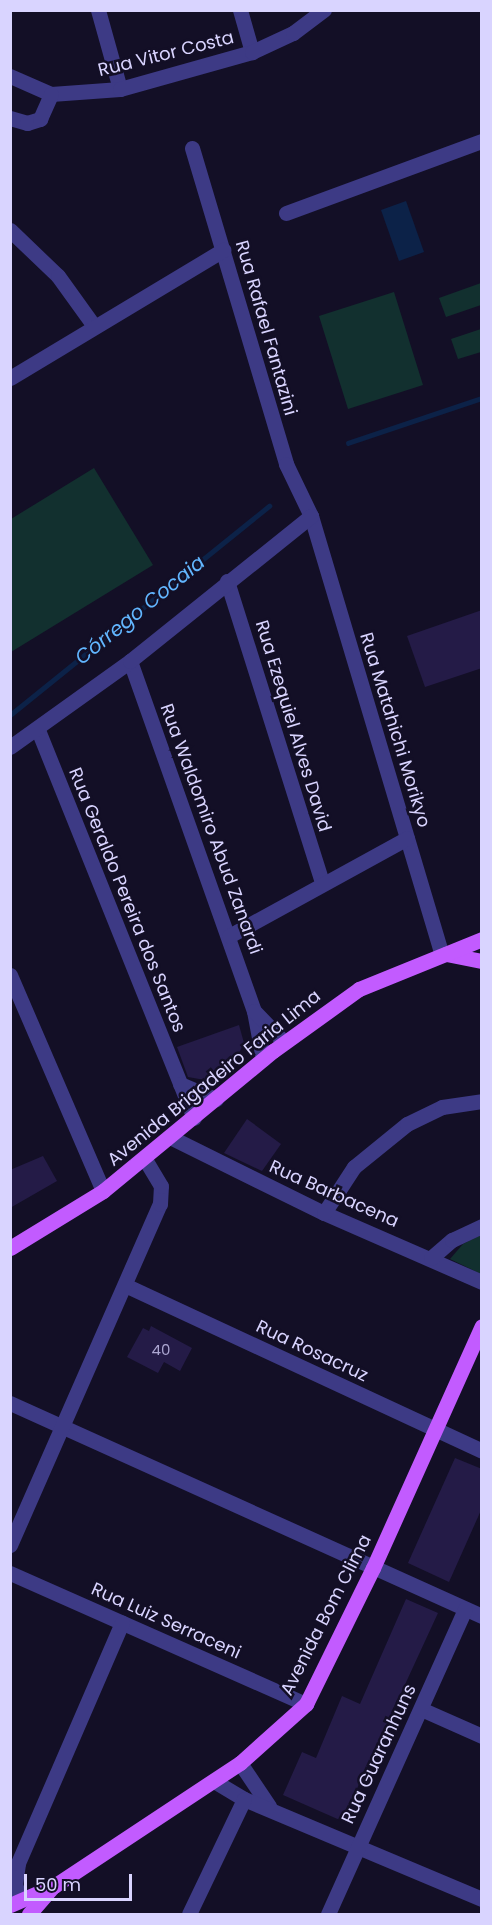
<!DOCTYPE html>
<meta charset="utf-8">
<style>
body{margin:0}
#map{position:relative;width:492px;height:1925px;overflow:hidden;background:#130f26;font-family:Poppins,sans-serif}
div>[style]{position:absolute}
.green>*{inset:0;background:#12302f}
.water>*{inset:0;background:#0c2248}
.stream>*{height:4.5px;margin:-2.25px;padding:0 2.25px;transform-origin:2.25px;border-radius:2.25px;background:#0c2248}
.building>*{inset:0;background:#241b47}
.minor>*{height:15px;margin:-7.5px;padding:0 7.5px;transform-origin:7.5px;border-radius:7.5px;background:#3d3a85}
.major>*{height:15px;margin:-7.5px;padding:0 7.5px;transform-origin:7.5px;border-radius:7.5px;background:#c25bff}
span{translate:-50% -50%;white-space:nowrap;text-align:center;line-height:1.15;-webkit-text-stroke:5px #130f26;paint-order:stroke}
.number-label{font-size:15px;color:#aca6d1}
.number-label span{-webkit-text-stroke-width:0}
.street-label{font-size:18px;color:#d9d4ff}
.water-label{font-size:20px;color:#62b6ff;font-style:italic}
.frame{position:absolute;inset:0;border:12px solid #d9d4ff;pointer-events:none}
.scale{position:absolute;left:24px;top:1874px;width:108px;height:27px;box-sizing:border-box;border:3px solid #d9d4ff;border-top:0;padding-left:8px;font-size:18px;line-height:21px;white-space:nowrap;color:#d9d4ff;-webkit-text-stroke:4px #130f26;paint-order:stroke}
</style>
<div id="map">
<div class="green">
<i style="clip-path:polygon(481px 283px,481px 305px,446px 317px,439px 298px)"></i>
<i style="clip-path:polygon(394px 292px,423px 385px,348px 409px,319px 316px)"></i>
<i style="clip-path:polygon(481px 329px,481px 352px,458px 359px,451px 339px)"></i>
<i style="clip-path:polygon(94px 468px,153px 565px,11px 652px,11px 519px)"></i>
<i style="clip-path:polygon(481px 1235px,481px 1274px,450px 1259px,463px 1244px)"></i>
</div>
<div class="water">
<i style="clip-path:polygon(406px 201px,424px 252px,399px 261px,381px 210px)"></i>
</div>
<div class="stream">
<i style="left:348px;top:443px;width:141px;rotate:-18.6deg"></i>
<i style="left:10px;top:715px;width:333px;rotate:-38.9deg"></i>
</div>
<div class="building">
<i style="clip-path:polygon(482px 610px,482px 668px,425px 687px,407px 636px)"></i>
<i style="clip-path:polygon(239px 1025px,244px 1043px,235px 1061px,205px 1080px,188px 1077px,177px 1047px)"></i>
<i style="clip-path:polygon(247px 1119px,281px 1144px,262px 1171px,224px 1153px)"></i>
<i style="clip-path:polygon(43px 1156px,57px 1181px,10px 1208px,10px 1170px)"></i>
<i style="clip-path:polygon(151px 1326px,192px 1348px,180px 1371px,164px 1362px,158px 1373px,127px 1357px,143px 1328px,149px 1331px)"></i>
<i style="clip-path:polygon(455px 1458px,482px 1469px,482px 1508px,449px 1582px,408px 1563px)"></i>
<i style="clip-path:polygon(406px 1599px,438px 1613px,342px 1821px,283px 1795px,302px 1752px,316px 1758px,342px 1696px,360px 1704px)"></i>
</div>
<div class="minor">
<i style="left:98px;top:10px;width:82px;rotate:74.4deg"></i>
<i style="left:240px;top:10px;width:44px;rotate:74.1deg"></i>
<i style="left:10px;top:76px;width:45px;rotate:23.7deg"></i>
<i style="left:51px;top:94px;width:69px;rotate:-4.1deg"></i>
<i style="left:120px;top:89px;width:137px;rotate:-15.7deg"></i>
<i style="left:252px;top:52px;width:45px;rotate:-24.9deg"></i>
<i style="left:293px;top:33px;width:39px;rotate:-37deg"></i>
<i style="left:10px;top:118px;width:18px;rotate:16deg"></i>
<i style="left:27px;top:123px;width:14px;rotate:-17deg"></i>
<i style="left:40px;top:119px;width:27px;rotate:-66deg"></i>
<i style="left:192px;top:148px;width:330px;rotate:73.4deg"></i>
<i style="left:286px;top:464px;width:58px;rotate:64.3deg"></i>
<i style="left:311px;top:516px;width:458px;rotate:73.4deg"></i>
<i style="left:286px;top:213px;width:209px;rotate:-20.2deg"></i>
<i style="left:10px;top:230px;width:66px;rotate:43.8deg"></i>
<i style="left:58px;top:276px;width:62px;rotate:54.2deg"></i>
<i style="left:10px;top:378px;width:249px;rotate:-31deg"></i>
<i style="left:227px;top:581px;width:317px;rotate:72.5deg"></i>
<i style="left:130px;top:661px;width:371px;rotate:70.5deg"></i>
<i style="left:254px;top:1011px;width:49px;rotate:79.4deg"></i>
<i style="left:38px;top:730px;width:418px;rotate:68.1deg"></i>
<i style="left:10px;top:747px;width:148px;rotate:-35.6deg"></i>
<i style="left:130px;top:661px;width:232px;rotate:-38.7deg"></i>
<i style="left:229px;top:936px;width:203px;rotate:-28.8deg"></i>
<i style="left:10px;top:975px;width:235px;rotate:66.7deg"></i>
<i style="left:254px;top:1011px;width:43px;rotate:45.9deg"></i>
<i style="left:180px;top:1084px;width:39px;rotate:23deg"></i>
<i style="left:172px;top:1138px;width:169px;rotate:26.3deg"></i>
<i style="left:324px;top:1213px;width:172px;rotate:23.6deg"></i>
<i style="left:324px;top:1213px;width:55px;rotate:-56.9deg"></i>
<i style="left:354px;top:1167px;width:68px;rotate:-39.1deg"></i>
<i style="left:407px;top:1124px;width:39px;rotate:-26deg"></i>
<i style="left:442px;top:1107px;width:40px;rotate:-8.5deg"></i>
<i style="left:431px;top:1258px;width:28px;rotate:-41deg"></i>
<i style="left:452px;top:1240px;width:33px;rotate:-25deg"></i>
<i style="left:127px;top:1286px;width:391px;rotate:24.9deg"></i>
<i style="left:10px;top:1403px;width:518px;rotate:24.29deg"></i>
<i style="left:10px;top:1545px;width:373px;rotate:-66.3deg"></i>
<i style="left:160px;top:1204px;width:18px;rotate:-87deg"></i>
<i style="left:161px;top:1186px;width:31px;rotate:-121deg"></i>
<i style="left:10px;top:1573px;width:324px;rotate:23.9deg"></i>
<i style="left:421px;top:1709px;width:67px;rotate:23.9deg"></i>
<i style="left:240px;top:1763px;width:52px;rotate:56deg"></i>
<i style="left:214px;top:1781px;width:35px;rotate:31deg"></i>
<i style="left:244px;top:1799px;width:258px;rotate:22.8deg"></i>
<i style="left:21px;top:1898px;width:14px;rotate:-115deg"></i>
<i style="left:15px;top:1885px;width:22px;rotate:-82deg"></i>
<i style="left:18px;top:1863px;width:262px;rotate:-66.6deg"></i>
<i style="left:189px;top:1914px;width:127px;rotate:-64.4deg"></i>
<i style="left:328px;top:1914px;width:334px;rotate:-65.8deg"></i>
</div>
<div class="major">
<i style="left:446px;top:954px;width:37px;rotate:11deg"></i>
<i style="left:10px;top:1248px;width:109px;rotate:-31.5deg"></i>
<i style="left:103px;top:1191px;width:220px;rotate:-39.5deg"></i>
<i style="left:273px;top:1051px;width:106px;rotate:-35.8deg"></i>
<i style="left:359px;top:989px;width:133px;rotate:-22.1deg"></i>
<i style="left:10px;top:1905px;width:48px;rotate:-23.4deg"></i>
<i style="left:54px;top:1886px;width:223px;rotate:-33.5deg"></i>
<i style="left:240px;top:1763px;width:89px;rotate:-41.8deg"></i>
<i style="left:306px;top:1704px;width:152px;rotate:-63.8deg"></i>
<i style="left:373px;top:1568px;width:265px;rotate:-65.8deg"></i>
<i style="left:29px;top:1914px;width:35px;rotate:-49deg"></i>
</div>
<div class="number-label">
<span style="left:161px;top:1350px">40</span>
</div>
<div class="street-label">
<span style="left:166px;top:54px;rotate:-14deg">Rua Vitor Costa</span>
<span style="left:266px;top:328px;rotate:74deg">Rua Rafael Fantazini</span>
<span style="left:293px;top:726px;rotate:73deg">Rua Ezequiel Alves David</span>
<span style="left:395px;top:730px;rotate:73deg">Rua Matahichi Morikyo</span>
<span style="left:211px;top:829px;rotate:70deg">Rua Waldomiro Abud Zanardi</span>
<span style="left:127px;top:900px;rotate:68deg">Rua Geraldo Pereira dos Santos</span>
<span style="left:214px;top:1078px;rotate:-39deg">Avenida Brigadeiro Faria Lima</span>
<span style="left:334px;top:1194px;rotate:24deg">Rua Barbacena</span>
<span style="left:312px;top:1351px;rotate:25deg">Rua Rosacruz</span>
<span style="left:326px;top:1615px;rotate:-63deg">Avenida Bom Clima</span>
<span style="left:166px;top:1621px;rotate:24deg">Rua Luiz Serraceni</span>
<span style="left:379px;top:1754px;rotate:-65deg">Rua Guaranhuns</span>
</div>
<div class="water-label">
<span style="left:140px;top:610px;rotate:-39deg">Córrego Cocaia</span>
</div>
<div class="frame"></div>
<div class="scale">50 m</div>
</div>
